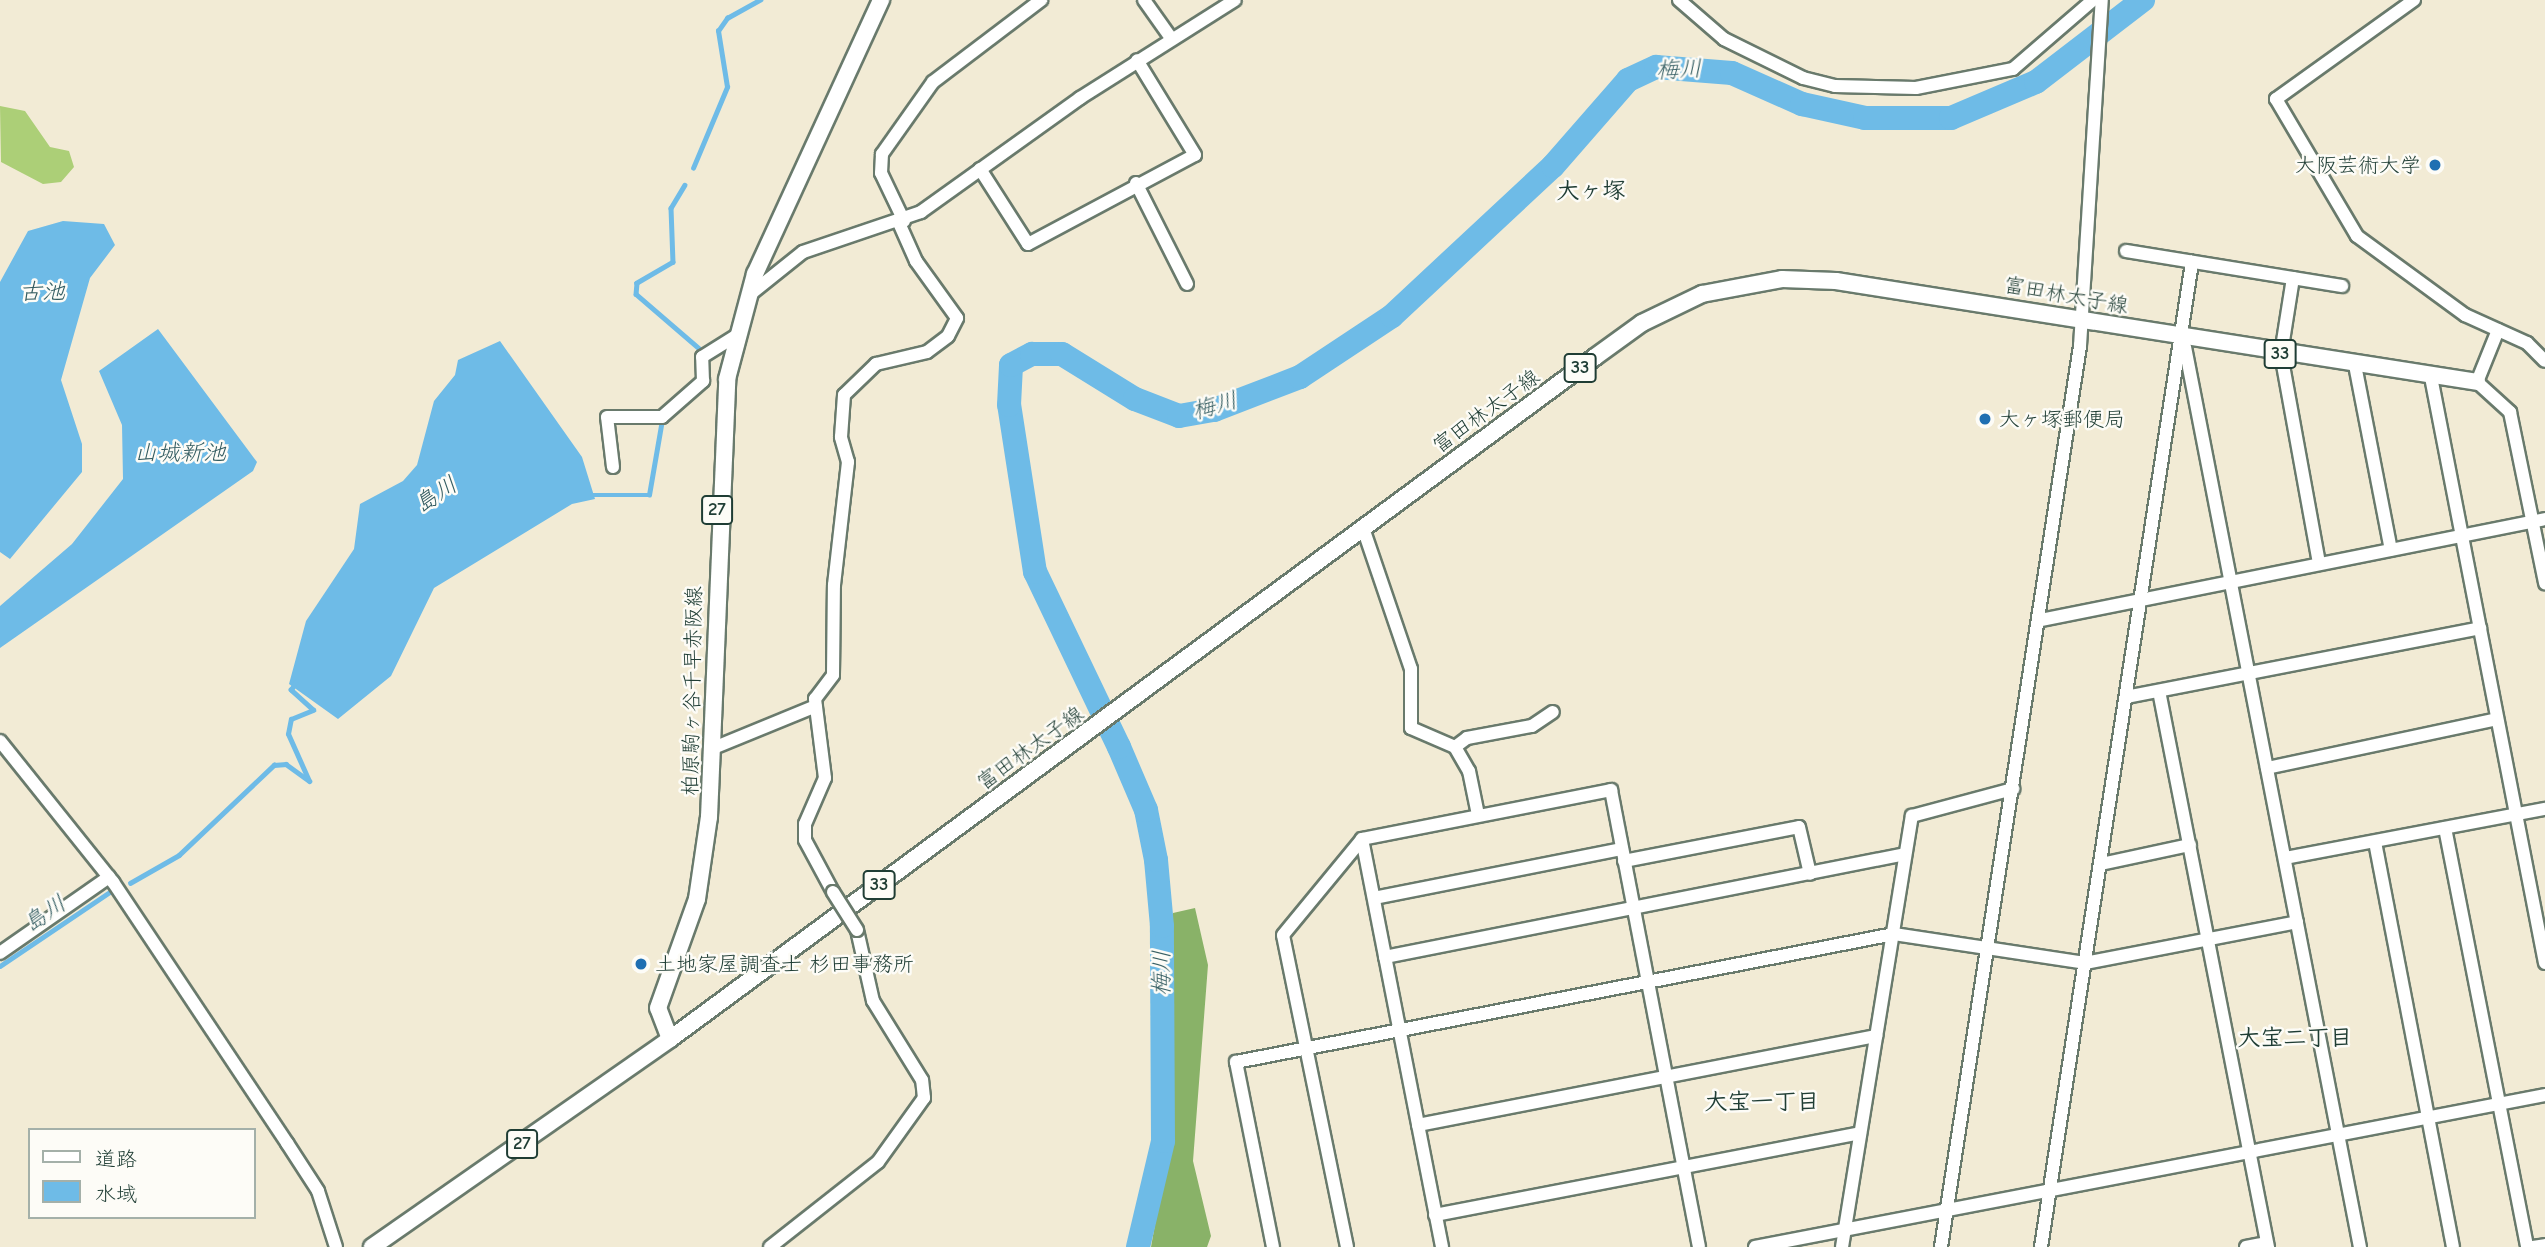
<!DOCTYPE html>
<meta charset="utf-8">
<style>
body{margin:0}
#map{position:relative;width:2545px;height:1247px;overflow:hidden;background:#f2ebd5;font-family:"Comic Neue","Klee One",sans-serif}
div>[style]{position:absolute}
.green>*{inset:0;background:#accf77}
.forest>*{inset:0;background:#89b268}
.water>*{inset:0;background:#6ebbe7}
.stream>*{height:4.5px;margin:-2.25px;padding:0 2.25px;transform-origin:2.25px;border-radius:2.25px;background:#6ebbe7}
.river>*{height:24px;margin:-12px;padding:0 12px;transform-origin:12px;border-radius:12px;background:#6ebbe7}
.roads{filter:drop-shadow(2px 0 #697a6c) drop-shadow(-2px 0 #697a6c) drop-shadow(0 2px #697a6c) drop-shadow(0 -2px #697a6c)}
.minor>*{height:12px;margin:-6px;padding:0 6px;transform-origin:6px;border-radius:6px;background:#fff}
.major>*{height:16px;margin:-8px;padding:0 8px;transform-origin:8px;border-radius:8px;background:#fff}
.bridges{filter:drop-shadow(2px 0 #697a6c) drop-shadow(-2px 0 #697a6c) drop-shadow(0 2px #697a6c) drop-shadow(0 -2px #697a6c)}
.minor-bridge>*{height:12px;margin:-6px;padding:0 6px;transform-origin:6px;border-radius:6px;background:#fff}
.dots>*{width:19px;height:19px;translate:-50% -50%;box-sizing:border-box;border:4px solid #fdfcf7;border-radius:50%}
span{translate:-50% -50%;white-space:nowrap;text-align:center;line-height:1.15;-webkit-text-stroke:5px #fdfcf7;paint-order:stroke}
.shield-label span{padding:2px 5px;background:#fdfcf7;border:2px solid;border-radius:5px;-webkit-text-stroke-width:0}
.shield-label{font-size:19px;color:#1f3d34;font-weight:700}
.poi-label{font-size:21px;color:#1f3d34}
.right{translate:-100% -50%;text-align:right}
.left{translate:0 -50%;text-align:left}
.street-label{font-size:21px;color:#1f3d34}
.water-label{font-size:23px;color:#335c61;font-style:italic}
.neighbourhood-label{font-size:23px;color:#1f3d34;font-weight:700}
.legend{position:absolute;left:28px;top:1128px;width:228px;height:91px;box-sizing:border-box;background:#fdfcf7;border:2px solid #a4b0a9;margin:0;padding:9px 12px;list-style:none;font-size:21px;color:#1f3d34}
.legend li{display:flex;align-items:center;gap:14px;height:35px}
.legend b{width:35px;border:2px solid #a4b0a9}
</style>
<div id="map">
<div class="green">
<i style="clip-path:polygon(0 106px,25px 111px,50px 147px,69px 151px,74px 167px,61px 182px,43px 184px,1px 162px)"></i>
</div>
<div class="forest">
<i style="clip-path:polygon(1195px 908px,1208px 965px,1193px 1161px,1211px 1236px,1207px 1247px,1151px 1247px,1173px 1122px,1173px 913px)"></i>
</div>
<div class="water">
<i style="clip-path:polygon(63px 221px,104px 224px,115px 245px,90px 278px,61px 380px,82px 444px,82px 472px,10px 559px,0 552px,0 282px,28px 231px)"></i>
<i style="clip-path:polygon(158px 329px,257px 462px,253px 471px,0 648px,0 606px,72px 544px,123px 479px,122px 425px,99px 371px)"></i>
<i style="clip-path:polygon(500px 341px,582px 457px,595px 499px,572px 504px,434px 588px,391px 676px,338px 719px,289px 684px,306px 621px,354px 549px,360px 504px,403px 481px,417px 465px,434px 401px,455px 375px,458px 360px)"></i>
</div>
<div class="stream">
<i style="left:693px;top:168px;width:88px;rotate:-67.2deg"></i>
<i style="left:727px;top:87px;width:57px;rotate:-99.1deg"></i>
<i style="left:718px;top:31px;width:16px;rotate:-55deg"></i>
<i style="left:727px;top:18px;width:38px;rotate:-29deg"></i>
<i style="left:685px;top:185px;width:27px;rotate:121deg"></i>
<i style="left:671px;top:208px;width:54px;rotate:87.9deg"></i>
<i style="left:673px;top:262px;width:42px;rotate:149.7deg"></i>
<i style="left:637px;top:283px;width:11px;rotate:95deg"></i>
<i style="left:636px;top:294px;width:86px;rotate:40.7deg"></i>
<i style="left:701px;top:350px;width:32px;rotate:77deg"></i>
<i style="left:591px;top:495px;width:58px"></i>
<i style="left:649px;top:495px;width:76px;rotate:-80.2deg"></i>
<i style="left:130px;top:883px;width:56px;rotate:-29.7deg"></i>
<i style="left:179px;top:855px;width:131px;rotate:-43.5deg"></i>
<i style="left:274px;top:765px;width:12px;rotate:-5deg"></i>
<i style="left:286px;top:764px;width:29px;rotate:36deg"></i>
<i style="left:309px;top:781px;width:51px;rotate:-114.1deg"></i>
<i style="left:288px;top:734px;width:15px;rotate:-79deg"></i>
<i style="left:291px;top:719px;width:24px;rotate:-22deg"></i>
<i style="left:313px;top:710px;width:30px;rotate:-138deg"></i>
<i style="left:291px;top:690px;width:8px;rotate:-60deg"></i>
<i style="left:0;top:966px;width:134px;rotate:-34deg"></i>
</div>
<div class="river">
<i style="left:1138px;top:1247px;width:109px;rotate:-76.7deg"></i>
<i style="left:1163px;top:1141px;width:215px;rotate:-90.3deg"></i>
<i style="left:1162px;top:926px;width:66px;rotate:-95.2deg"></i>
<i style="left:1156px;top:860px;width:51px;rotate:-101.3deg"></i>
<i style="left:1146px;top:810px;width:69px;rotate:-113.2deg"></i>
<i style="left:1119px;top:747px;width:194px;rotate:-115.6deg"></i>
<i style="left:1035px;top:572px;width:169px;rotate:-98.8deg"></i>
<i style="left:1009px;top:405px;width:40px;rotate:-87.1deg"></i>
<i style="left:1011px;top:365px;width:24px;rotate:-28deg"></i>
<i style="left:1032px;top:354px;width:30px"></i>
<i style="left:1062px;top:354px;width:86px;rotate:31.7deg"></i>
<i style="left:1135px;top:399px;width:47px;rotate:21.1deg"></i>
<i style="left:1179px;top:416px;width:36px;rotate:-10deg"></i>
<i style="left:1214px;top:410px;width:92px;rotate:-21deg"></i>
<i style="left:1300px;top:377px;width:110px;rotate:-33.5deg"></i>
<i style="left:1392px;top:316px;width:220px;rotate:-43deg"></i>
<i style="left:1553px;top:166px;width:114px;rotate:-48.9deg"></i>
<i style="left:1628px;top:80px;width:31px;rotate:-25deg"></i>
<i style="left:1656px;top:67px;width:76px;rotate:4.5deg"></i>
<i style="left:1732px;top:73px;width:77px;rotate:23.9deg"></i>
<i style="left:1802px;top:104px;width:65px;rotate:12.5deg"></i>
<i style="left:1865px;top:118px;width:86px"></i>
<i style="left:1951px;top:118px;width:92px;rotate:-23deg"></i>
<i style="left:2036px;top:82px;width:135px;rotate:-37.5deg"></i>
</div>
<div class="roads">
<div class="minor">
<i style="left:1144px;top:0;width:47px;rotate:54.6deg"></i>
<i style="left:1679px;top:0;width:60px;rotate:40.9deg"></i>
<i style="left:1724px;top:39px;width:88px;rotate:26.3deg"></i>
<i style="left:1803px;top:78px;width:33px;rotate:14deg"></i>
<i style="left:1835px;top:86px;width:81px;rotate:1.4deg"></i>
<i style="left:1916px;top:88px;width:99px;rotate:-11.1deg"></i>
<i style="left:2013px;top:69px;width:106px;rotate:-40.8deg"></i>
<i style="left:2414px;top:0;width:170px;rotate:144.3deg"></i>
<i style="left:2276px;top:99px;width:159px;rotate:59.4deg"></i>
<i style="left:2357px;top:236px;width:134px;rotate:36.2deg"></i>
<i style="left:2465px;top:315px;width:68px;rotate:24.3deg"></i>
<i style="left:2527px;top:343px;width:25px;rotate:45deg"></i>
<i style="left:980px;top:169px;width:89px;rotate:57.4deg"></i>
<i style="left:1028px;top:244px;width:189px;rotate:-28.1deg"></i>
<i style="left:1195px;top:155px;width:111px;rotate:-121.4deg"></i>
<i style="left:1136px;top:183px;width:113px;rotate:63.2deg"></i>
<i style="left:904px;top:221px;width:53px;rotate:-115.6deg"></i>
<i style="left:881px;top:173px;width:19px;rotate:-87deg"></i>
<i style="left:882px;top:154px;width:88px;rotate:-54.7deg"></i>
<i style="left:933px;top:82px;width:136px;rotate:-37.2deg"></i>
<i style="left:2126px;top:251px;width:219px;rotate:9.2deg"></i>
<i style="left:2293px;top:278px;width:77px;rotate:99deg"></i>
<i style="left:2281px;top:354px;width:213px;rotate:79.7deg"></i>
<i style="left:748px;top:296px;width:70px;rotate:-38.7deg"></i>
<i style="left:803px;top:252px;width:125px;rotate:-18.7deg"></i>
<i style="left:921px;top:212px;width:196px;rotate:-35.6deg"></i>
<i style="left:1080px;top:98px;width:183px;rotate:-32.3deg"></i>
<i style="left:2498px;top:330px;width:56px;rotate:112deg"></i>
<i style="left:2477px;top:382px;width:45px;rotate:42.3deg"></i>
<i style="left:2510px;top:412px;width:175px;rotate:78.4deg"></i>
<i style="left:2185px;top:347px;width:917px;rotate:79deg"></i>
<i style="left:2355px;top:365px;width:188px;rotate:79deg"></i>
<i style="left:2431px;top:377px;width:597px;rotate:78.99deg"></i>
<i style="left:613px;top:467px;width:50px;rotate:-96.8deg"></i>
<i style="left:607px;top:417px;width:55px"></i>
<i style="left:662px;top:417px;width:55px;rotate:-41.3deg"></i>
<i style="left:703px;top:381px;width:24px;rotate:-92deg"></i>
<i style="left:702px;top:357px;width:40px;rotate:-32deg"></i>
<i style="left:1363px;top:528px;width:149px;rotate:71.2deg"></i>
<i style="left:1411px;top:669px;width:59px;rotate:90deg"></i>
<i style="left:1411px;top:728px;width:48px;rotate:23.4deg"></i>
<i style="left:1455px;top:747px;width:28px;rotate:60deg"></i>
<i style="left:1469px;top:771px;width:45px;rotate:78.4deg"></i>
<i style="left:2041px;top:620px;width:514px;rotate:-11.33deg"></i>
<i style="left:2159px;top:691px;width:567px;rotate:78.91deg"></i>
<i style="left:2126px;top:697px;width:361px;rotate:-11deg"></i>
<i style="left:0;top:741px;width:181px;rotate:51.3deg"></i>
<i style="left:113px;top:882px;width:314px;rotate:56.3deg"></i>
<i style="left:287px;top:1143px;width:57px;rotate:57.1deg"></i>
<i style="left:318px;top:1191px;width:59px;rotate:72.2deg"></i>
<i style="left:1455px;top:747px;width:15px;rotate:-37deg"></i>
<i style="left:1467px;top:738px;width:66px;rotate:-10.5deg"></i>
<i style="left:1532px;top:726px;width:25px;rotate:-34deg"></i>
<i style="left:711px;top:749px;width:113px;rotate:-22.3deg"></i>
<i style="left:2267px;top:768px;width:235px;rotate:-12deg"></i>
<i style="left:2445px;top:828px;width:427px;rotate:78.9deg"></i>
<i style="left:1362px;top:839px;width:416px;rotate:78.9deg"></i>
<i style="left:2375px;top:842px;width:412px;rotate:79.1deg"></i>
<i style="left:2285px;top:858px;width:265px;rotate:-10.7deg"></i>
<i style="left:1624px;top:861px;width:178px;rotate:-11deg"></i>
<i style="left:1799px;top:827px;width:48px;rotate:76.8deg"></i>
<i style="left:2101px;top:864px;width:91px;rotate:-12.1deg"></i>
<i style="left:833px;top:892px;width:59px;rotate:-118.3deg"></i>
<i style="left:805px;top:840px;width:16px;rotate:-90deg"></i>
<i style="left:805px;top:824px;width:50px;rotate:-66.5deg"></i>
<i style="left:825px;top:778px;width:80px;rotate:-97.2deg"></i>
<i style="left:815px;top:699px;width:30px;rotate:-53deg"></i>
<i style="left:833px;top:675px;width:90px;rotate:-89.4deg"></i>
<i style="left:834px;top:585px;width:124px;rotate:-83.5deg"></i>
<i style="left:848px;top:462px;width:26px;rotate:-106deg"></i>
<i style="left:841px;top:437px;width:42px;rotate:-85.9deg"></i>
<i style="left:844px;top:395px;width:45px;rotate:-44.1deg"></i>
<i style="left:876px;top:364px;width:52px;rotate:-13.2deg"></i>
<i style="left:927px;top:352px;width:26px;rotate:-37deg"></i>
<i style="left:948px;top:336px;width:20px;rotate:-63deg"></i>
<i style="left:957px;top:318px;width:70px;rotate:-125.7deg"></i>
<i style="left:916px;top:261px;width:42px;rotate:-114.1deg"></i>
<i style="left:1374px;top:898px;width:253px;rotate:-11.2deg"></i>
<i style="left:0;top:953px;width:133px;rotate:-34.9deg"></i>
<i style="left:1385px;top:957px;width:530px;rotate:-11.2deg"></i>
<i style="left:1418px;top:1125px;width:467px;rotate:-11deg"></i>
<i style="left:1435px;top:1215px;width:433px;rotate:-10.9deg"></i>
<i style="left:770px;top:1247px;width:137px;rotate:-38.2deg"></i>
<i style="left:878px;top:1162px;width:79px;rotate:-54.3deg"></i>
<i style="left:924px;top:1098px;width:18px;rotate:-96deg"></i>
<i style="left:922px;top:1080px;width:93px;rotate:-121.8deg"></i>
<i style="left:873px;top:1001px;width:73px;rotate:-102.7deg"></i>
<i style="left:1273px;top:1247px;width:189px;rotate:-101.3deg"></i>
<i style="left:1236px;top:1062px;width:670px;rotate:-11.01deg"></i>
<i style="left:1894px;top:934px;width:193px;rotate:8.6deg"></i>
<i style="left:2085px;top:963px;width:216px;rotate:-10.9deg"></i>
<i style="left:1347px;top:1247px;width:318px;rotate:-101.6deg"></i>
<i style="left:1283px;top:935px;width:124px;rotate:-50.5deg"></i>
<i style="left:1362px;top:839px;width:254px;rotate:-11.1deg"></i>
<i style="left:1611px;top:790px;width:465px;rotate:79.1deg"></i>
<i style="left:1755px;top:1247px;width:804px;rotate:-10.89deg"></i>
<i style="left:1842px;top:1247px;width:437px;rotate:-80.8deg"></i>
<i style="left:1912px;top:816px;width:105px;rotate:-15deg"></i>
<i style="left:1941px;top:1247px;width:912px;rotate:-81.23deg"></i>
<i style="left:2080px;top:346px;width:347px;rotate:-86.4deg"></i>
<i style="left:2041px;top:1247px;width:997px;rotate:-81.28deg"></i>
<i style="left:2246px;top:1247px;width:21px;rotate:-11deg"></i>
<i style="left:2533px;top:1247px;width:12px;rotate:-9deg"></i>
</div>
<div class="major">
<i style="left:670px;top:1039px;width:33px;rotate:-111deg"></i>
<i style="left:658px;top:1008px;width:116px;rotate:-70.3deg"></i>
<i style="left:697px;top:899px;width:83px;rotate:-81.7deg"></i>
<i style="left:709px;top:817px;width:438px;rotate:-87.6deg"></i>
<i style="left:727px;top:379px;width:109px;rotate:-75.1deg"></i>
<i style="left:755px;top:274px;width:302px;rotate:-65.3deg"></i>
<i style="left:372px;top:1247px;width:363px;rotate:-34.9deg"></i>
<i style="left:670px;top:1039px;width:1149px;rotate:-36.4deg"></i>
<i style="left:1595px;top:357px;width:58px;rotate:-35.9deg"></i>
<i style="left:1642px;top:323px;width:67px;rotate:-25.8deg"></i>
<i style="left:1702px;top:294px;width:81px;rotate:-10.6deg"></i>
<i style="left:1782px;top:279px;width:54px;rotate:2.1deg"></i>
<i style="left:1836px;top:281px;width:649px;rotate:8.95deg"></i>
</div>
</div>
<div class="bridges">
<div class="minor-bridge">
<i style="left:833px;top:892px;width:45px;rotate:57.7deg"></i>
</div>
</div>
<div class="dots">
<i style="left:2435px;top:165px;background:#1f6fb2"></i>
<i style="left:1985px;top:419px;background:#1f6fb2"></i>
<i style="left:641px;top:964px;background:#1f6fb2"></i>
</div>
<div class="shield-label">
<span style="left:2280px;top:354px">33</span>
<span style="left:1580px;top:368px">33</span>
<span style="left:717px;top:510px">27</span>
<span style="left:879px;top:885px">33</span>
<span style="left:522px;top:1144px">27</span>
</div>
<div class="poi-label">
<span class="right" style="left:2421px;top:165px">大阪芸術大学</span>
<span class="left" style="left:1999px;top:419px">大ヶ塚郵便局</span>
<span class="left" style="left:655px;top:964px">土地家屋調査士 杉田事務所</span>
</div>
<div class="street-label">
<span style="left:2066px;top:295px;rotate:10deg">富田林太子線</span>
<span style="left:1486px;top:411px;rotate:-36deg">富田林太子線</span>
<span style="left:692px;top:691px;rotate:-89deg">柏原駒ヶ谷千早赤阪線</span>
<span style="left:1030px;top:748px;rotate:-36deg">富田林太子線</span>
</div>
<div class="water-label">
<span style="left:1679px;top:70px;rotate:-3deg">梅川</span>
<span style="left:42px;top:292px">古池</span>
<span style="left:1215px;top:406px;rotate:-16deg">梅川</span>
<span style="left:180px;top:453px">山城新池</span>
<span style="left:436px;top:495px;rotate:-33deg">島川</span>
<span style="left:45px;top:914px;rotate:-34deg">島川</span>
<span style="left:1162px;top:973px;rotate:-90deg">梅川</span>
</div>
<div class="neighbourhood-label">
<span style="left:1591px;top:191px">大ヶ塚</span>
<span style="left:2295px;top:1038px">大宝二丁目</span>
<span style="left:1762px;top:1102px">大宝一丁目</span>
</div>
<ul class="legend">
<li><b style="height:9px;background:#fff"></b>道路</li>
<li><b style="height:19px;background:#6ebbe7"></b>水域</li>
</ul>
</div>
